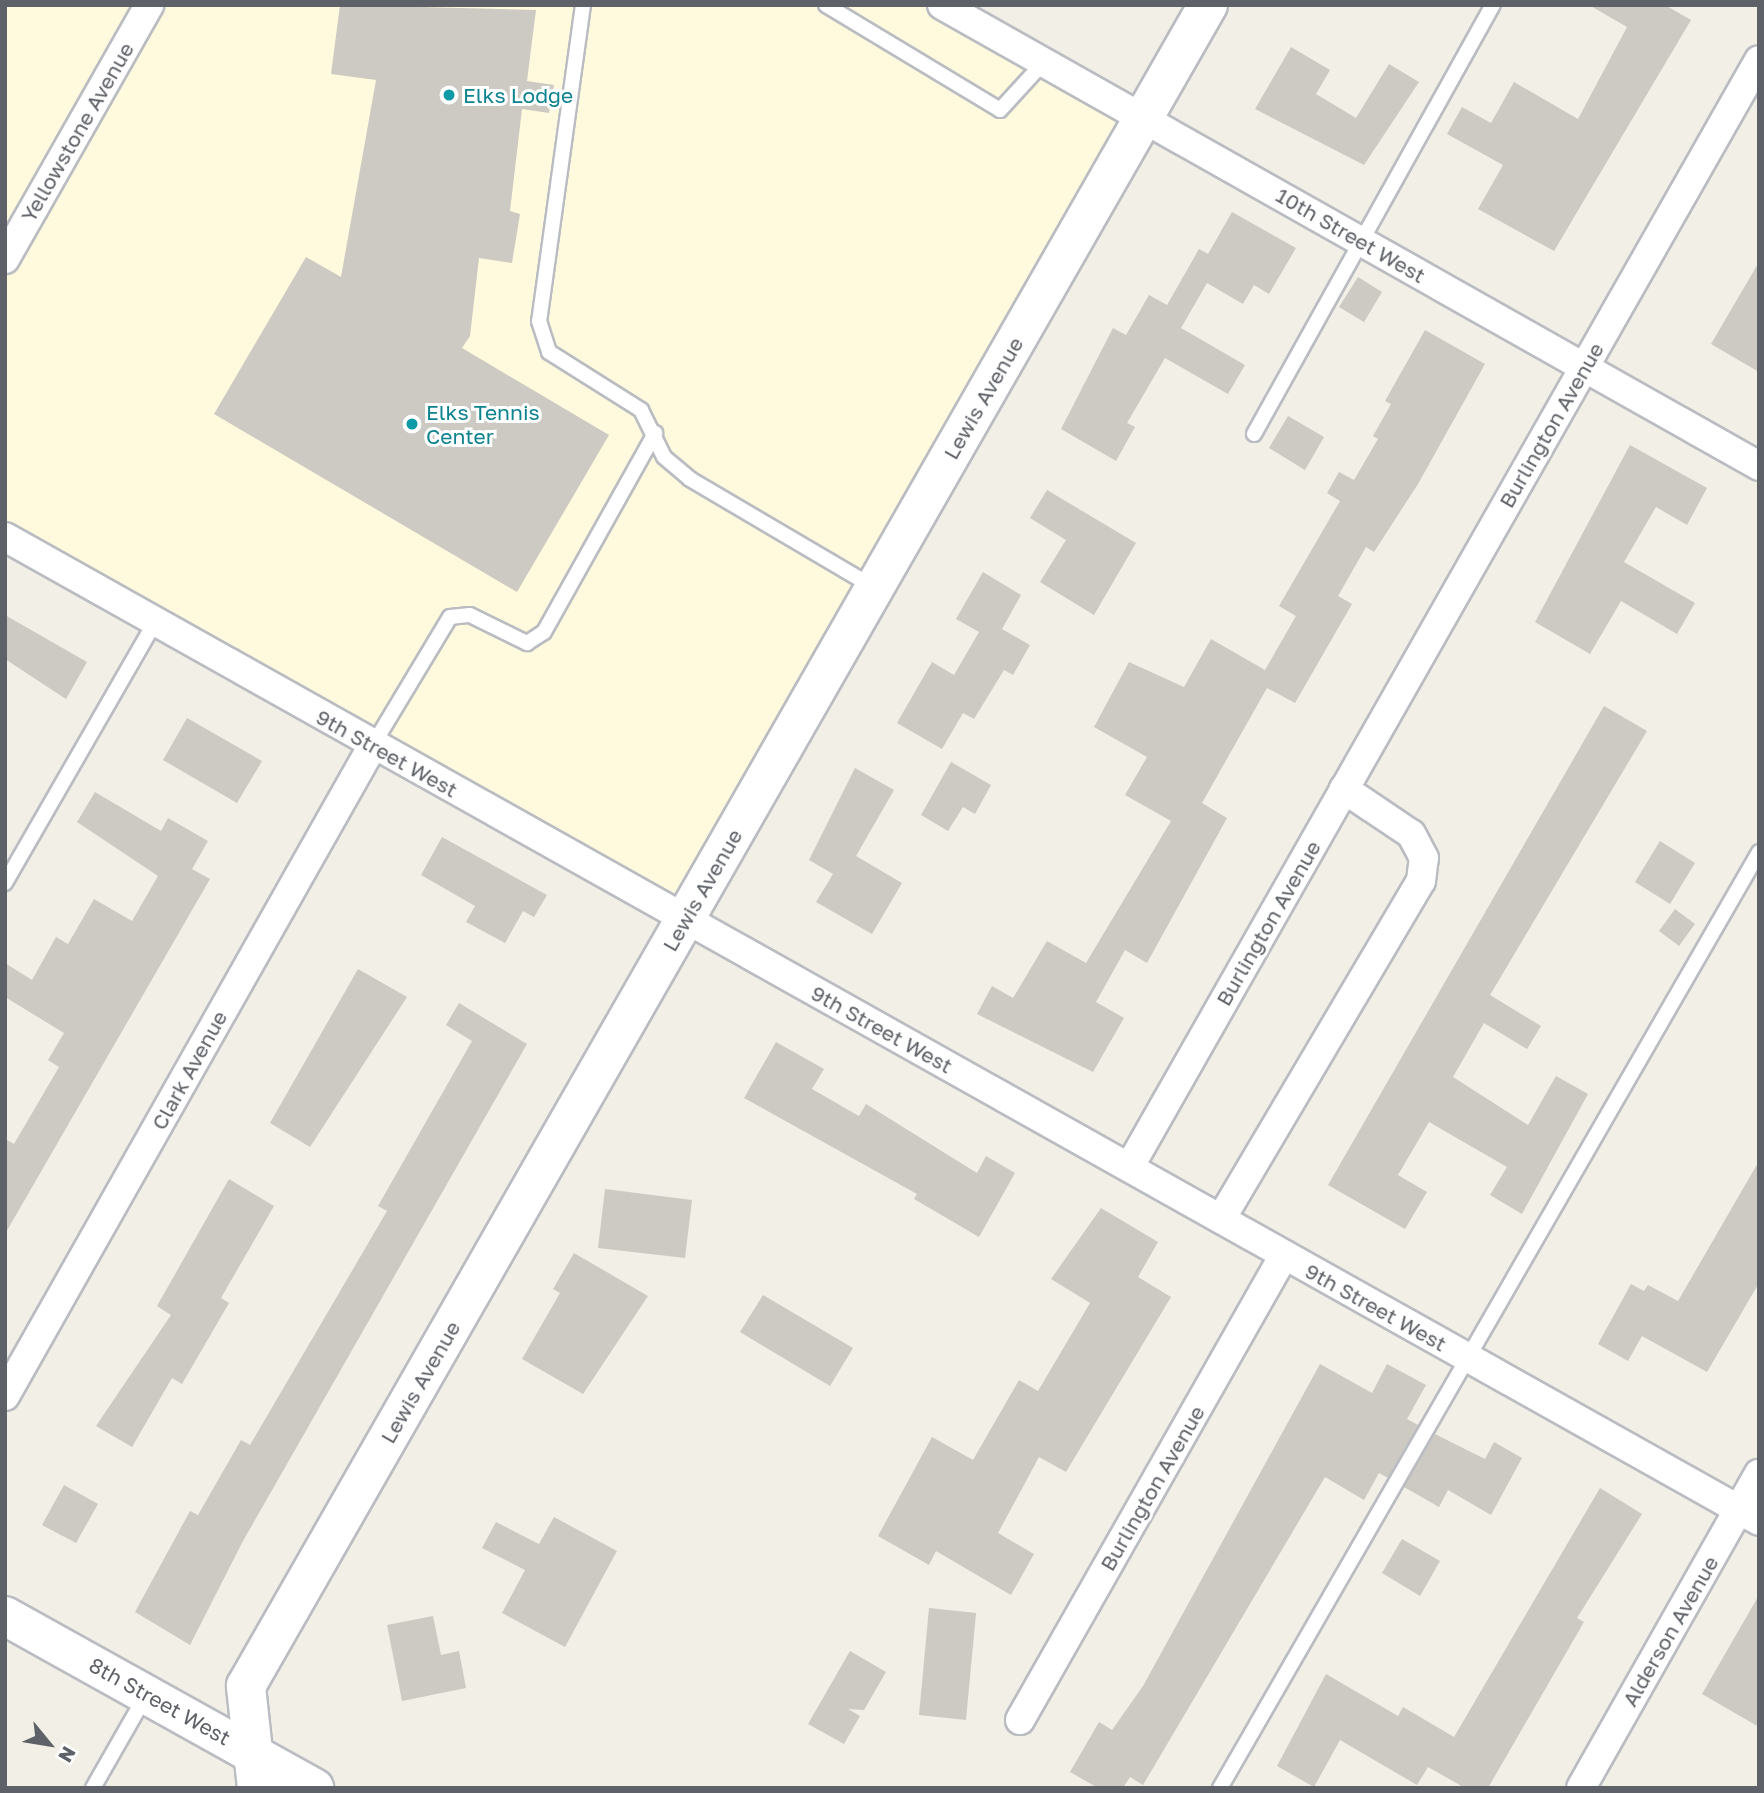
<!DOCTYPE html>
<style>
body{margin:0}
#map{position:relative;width:1764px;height:1793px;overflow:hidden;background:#f1efe6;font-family:"Golos Text",sans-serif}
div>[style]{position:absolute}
.commercial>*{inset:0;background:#fff9dd}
.building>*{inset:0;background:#cccac3}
.roads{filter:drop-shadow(2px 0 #b9bcc1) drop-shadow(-2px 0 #b9bcc1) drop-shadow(0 2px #b9bcc1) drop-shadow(0 -2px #b9bcc1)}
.lane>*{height:14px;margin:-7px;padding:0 7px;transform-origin:7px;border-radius:7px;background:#fff}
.street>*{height:28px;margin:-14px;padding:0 14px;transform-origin:14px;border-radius:14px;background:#fff}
.secondary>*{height:38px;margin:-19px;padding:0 19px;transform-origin:19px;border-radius:19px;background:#fff}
.dots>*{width:19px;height:19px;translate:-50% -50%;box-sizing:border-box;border:4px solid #fff;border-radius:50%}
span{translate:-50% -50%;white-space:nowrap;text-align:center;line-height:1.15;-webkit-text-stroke:6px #fff;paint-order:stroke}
.culture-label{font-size:21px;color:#0d838f}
.left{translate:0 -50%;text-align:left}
.street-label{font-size:21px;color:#5e6268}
.frame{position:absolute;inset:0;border:7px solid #5e6268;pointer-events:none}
.north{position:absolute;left:14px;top:1709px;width:70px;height:70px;-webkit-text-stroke:5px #fff;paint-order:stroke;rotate:120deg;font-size:19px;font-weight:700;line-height:28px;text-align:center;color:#5e6268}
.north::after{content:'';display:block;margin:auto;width:24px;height:32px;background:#5e6268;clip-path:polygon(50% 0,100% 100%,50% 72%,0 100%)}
</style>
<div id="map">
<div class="commercial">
<i style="clip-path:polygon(5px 5px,966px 5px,1144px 118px,685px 920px,5px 534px)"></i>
</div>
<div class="building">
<i style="clip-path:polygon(340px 5px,536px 10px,527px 81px,554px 85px,549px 113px,522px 109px,510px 211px,520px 214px,512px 263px,479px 258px,470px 336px,462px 348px,609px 435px,517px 592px,214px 414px,306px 257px,341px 277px,376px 80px,331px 74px)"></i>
<i style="clip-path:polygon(1589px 5px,1665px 5px,1691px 20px,1554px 251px,1478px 209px,1503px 165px,1447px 134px,1462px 107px,1491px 123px,1514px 82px,1578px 119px,1627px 27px)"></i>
<i style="clip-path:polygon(1291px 47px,1330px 70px,1316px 94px,1356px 118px,1389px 64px,1419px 82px,1364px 165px,1255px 109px)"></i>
<i style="clip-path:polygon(1232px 212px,1296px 248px,1269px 294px,1254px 285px,1243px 304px,1207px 283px,1181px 328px,1245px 365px,1228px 394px,1165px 358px,1127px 423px,1135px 427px,1116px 461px,1061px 429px,1113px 328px,1126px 335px,1149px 295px,1167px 305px,1199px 249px,1208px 254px)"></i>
<i style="clip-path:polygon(1759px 262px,1759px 372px,1711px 344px)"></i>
<i style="clip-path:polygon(1358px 277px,1382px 292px,1364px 322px,1339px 307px)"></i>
<i style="clip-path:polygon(1425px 330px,1485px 364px,1418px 484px,1374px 552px,1366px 547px,1338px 596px,1352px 604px,1295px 703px,1267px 688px,1202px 803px,1227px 818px,1147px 963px,1125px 950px,1096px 1002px,1124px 1018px,1093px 1072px,977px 1014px,992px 986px,1013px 998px,1047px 941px,1086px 963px,1171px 821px,1125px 795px,1147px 757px,1094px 727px,1129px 662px,1184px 687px,1211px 639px,1265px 670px,1296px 616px,1279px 606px,1340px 501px,1327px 493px,1339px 472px,1354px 480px,1378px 439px,1373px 436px,1391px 404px,1385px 401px)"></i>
<i style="clip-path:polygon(1288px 416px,1324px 437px,1305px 470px,1269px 448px)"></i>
<i style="clip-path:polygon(1630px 445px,1707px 488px,1687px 525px,1656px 507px,1624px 562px,1695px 603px,1677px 634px,1621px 601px,1590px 654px,1535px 622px)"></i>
<i style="clip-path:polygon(1047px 490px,1136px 543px,1094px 615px,1040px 582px,1066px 540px,1030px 518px)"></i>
<i style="clip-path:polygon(983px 572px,1021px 595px,1002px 629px,1030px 645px,1013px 675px,1004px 670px,974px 719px,963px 713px,942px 749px,897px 723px,932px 662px,954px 675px,979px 632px,956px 619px)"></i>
<i style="clip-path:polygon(5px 615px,87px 662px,66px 699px,5px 659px)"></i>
<i style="clip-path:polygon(1604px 706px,1647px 731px,1490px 995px,1541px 1026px,1527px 1049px,1484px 1023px,1453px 1077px,1528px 1125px,1556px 1076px,1588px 1094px,1522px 1214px,1490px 1195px,1507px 1167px,1429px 1122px,1398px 1175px,1427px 1192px,1405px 1229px,1328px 1185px)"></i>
<i style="clip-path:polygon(187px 718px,262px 761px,237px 803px,163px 760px)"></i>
<i style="clip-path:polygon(951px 762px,991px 785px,975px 814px,963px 807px,948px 831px,921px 815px)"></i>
<i style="clip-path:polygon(855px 768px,894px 790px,856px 856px,902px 883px,872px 934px,816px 902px,833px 874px,809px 860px)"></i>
<i style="clip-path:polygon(95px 792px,161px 831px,168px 818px,208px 841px,192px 869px,210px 879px,5px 1234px,5px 1139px,14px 1144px,59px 1067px,48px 1060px,64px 1033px,5px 997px,5px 963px,32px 980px,56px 937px,68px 944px,94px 899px,132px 921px,158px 876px,77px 822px)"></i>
<i style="clip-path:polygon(442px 837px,547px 895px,534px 917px,523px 911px,505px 943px,466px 922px,475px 906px,421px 875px)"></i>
<i style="clip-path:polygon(1660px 841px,1695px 863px,1670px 904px,1635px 882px)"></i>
<i style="clip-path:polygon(1675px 909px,1695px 924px,1679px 946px,1659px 931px)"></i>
<i style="clip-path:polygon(358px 969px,407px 997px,310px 1147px,270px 1123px)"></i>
<i style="clip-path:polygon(459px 1003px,527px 1044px,243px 1541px,190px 1645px,135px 1612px,190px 1511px,198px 1515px,241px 1440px,250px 1445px,387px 1211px,378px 1206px,472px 1041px,446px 1025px)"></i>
<i style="clip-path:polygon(776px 1042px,824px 1069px,812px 1089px,859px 1116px,866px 1104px,977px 1173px,986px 1156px,1015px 1173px,979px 1237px,914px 1199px,917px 1194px,744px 1098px)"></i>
<i style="clip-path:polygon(1759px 1161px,1759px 1283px,1707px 1372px,1642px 1336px,1628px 1361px,1598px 1344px,1631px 1284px,1644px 1291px,1648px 1285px,1678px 1301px)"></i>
<i style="clip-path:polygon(229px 1179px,274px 1206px,221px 1298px,229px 1303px,182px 1384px,172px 1378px,132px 1447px,96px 1426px,171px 1315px,157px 1306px)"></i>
<i style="clip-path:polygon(605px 1189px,692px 1200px,685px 1258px,598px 1248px)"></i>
<i style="clip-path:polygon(1101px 1208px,1158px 1242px,1138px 1277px,1171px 1297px,1066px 1472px,1039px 1457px,998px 1533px,1034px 1554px,1011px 1595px,936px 1551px,929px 1565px,878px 1536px,932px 1437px,973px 1460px,1019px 1380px,1038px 1391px,1090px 1303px,1051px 1279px)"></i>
<i style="clip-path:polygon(574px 1253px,648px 1296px,583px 1394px,522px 1359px,560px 1293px,553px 1289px)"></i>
<i style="clip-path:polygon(763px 1295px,853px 1348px,830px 1386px,740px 1332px)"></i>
<i style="clip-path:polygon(1320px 1364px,1372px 1393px,1387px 1364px,1426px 1385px,1407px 1419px,1418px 1425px,1388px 1478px,1379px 1473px,1364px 1500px,1325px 1477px,1143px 1785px,1130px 1777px,1123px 1788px,1098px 1788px,1070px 1772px,1099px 1722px,1112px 1730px,1143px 1686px)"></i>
<i style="clip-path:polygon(1435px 1434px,1485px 1459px,1494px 1442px,1522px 1458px,1491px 1515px,1448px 1490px,1439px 1507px,1404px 1487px)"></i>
<i style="clip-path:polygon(64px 1485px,98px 1504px,76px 1543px,42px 1525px)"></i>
<i style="clip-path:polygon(1600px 1488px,1642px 1514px,1577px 1618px,1584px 1622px,1488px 1788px,1465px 1788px,1428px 1767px,1417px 1785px,1340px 1740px,1314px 1787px,1277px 1766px,1326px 1674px,1398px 1716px,1403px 1707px,1454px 1737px)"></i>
<i style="clip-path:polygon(554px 1517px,617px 1551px,565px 1647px,502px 1613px,525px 1570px,482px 1548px,496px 1522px,539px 1544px)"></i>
<i style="clip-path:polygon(1402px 1539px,1440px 1561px,1420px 1596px,1382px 1573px)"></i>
<i style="clip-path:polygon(1759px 1595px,1759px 1727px,1702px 1694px)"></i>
<i style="clip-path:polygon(929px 1608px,976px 1613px,966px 1720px,919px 1715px)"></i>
<i style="clip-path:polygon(433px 1616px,441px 1655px,459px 1651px,466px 1688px,402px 1701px,387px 1625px)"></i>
<i style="clip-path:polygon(850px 1651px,886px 1672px,864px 1710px,848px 1709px,860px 1716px,844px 1744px,808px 1724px)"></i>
</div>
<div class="roads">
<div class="lane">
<i style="left:583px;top:5px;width:319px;rotate:97.9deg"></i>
<i style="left:539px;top:321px;width:33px;rotate:72deg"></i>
<i style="left:549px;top:352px;width:109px;rotate:32.2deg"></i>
<i style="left:641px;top:410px;width:52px;rotate:63.9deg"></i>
<i style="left:664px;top:457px;width:34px;rotate:40deg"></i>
<i style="left:690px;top:479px;width:211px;rotate:30.5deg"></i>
<i style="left:826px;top:5px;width:203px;rotate:31.1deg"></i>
<i style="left:1000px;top:110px;width:65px;rotate:-47.5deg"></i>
<i style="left:1254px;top:434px;width:491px;rotate:-60.9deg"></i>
<i style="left:373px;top:745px;width:149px;rotate:-59deg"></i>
<i style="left:450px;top:617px;width:20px;rotate:-6deg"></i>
<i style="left:470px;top:615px;width:64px;rotate:26.2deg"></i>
<i style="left:527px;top:643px;width:20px;rotate:-33deg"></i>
<i style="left:544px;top:632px;width:228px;rotate:-60.8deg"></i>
<i style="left:5px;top:883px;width:301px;rotate:-60.1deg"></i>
<i style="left:93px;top:1788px;width:107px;rotate:-60.3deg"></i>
<i style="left:1220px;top:1788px;width:1080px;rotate:-60.06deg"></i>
</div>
<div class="street">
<i style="left:942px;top:5px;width:938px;rotate:29.43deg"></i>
<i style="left:5px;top:259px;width:292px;rotate:-60.4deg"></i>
<i style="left:5px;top:537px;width:2011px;rotate:29.29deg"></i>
<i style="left:1130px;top:1166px;width:1272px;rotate:-60.37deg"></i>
<i style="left:1221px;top:1219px;width:393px;rotate:-59.4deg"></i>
<i style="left:1421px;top:881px;width:23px;rotate:-83deg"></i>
<i style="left:1424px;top:858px;width:27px;rotate:-118deg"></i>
<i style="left:1411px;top:834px;width:81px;rotate:-146.1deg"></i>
<i style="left:5px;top:1396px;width:748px;rotate:-60.52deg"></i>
<i style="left:1020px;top:1720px;width:535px;rotate:-60.41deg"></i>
<i style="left:1581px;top:1788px;width:361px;rotate:-60.5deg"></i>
</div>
<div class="secondary">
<i style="left:5px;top:1616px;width:354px;rotate:29.1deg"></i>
<i style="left:257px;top:1788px;width:103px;rotate:-96.2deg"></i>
<i style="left:246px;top:1686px;width:1937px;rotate:-60.22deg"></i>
</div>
</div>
<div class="dots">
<i style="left:449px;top:95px;background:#0f9aa8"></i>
<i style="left:412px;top:424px;background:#0f9aa8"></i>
</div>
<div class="culture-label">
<span class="left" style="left:463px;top:95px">Elks Lodge</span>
<span class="left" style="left:426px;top:424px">Elks Tennis<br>Center</span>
</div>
<div class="street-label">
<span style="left:77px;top:132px;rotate:-60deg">Yellowstone Avenue</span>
<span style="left:1351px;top:235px;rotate:30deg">10th Street West</span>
<span style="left:983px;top:398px;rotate:-60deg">Lewis Avenue</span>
<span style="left:1551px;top:425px;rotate:-60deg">Burlington Avenue</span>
<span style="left:387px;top:753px;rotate:29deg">9th Street West</span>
<span style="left:702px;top:890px;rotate:-60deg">Lewis Avenue</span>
<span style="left:1268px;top:923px;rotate:-60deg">Burlington Avenue</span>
<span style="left:882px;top:1029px;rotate:29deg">9th Street West</span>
<span style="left:189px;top:1070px;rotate:-61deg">Clark Avenue</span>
<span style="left:1376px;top:1307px;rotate:29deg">9th Street West</span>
<span style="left:420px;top:1382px;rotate:-60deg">Lewis Avenue</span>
<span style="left:1152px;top:1488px;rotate:-60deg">Burlington Avenue</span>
<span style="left:1670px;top:1631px;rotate:-60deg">Alderson Avenue</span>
<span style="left:160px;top:1701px;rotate:29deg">8th Street West</span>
</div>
<div class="frame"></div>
<div class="north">N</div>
</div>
